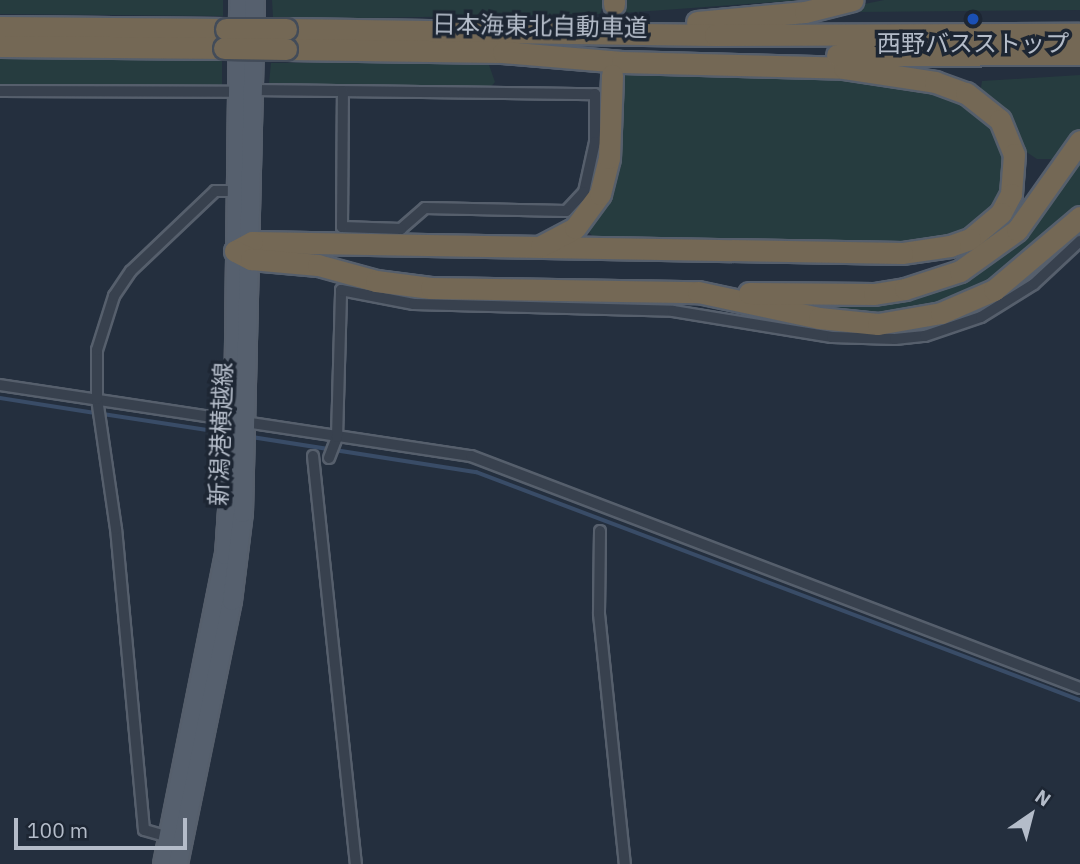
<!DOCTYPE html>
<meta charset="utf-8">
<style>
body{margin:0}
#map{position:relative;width:1080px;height:864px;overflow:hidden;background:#242f3e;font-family:"IBM Plex Sans","Noto Sans JP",sans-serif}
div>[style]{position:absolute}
.green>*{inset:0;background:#263c3f}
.stream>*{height:3.5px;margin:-1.75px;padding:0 1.75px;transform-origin:1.75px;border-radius:1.75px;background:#394c67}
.motorway-tunnel>*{height:21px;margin-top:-10.5px;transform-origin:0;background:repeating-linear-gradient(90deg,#3a4453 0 21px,transparent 0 31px)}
.roads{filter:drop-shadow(2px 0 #565f6c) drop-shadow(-2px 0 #565f6c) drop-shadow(0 2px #565f6c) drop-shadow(0 -2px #565f6c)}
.minor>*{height:10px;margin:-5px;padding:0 5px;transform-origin:5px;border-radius:5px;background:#38414e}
.primary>*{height:18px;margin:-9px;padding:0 9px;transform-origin:9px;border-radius:9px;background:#56606e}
.motorway>*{height:21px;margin:-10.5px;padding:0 10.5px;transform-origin:10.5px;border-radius:10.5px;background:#746855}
.bridges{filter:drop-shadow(2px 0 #434c59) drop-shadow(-2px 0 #434c59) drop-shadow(0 2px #434c59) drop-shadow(0 -2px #434c59)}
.motorway-bridge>*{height:21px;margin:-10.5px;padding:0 10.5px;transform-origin:10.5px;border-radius:10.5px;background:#746855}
.dots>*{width:19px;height:19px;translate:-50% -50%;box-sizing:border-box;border:4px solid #1d2633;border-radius:50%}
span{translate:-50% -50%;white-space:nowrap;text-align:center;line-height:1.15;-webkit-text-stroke:7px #1d2633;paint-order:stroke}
.street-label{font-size:24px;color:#b4bcc9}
.poi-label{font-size:24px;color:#b4bcc9}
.north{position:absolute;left:996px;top:780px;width:70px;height:70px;-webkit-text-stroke:5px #1d2633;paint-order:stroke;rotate:35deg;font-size:19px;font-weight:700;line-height:28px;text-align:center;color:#b4bcc9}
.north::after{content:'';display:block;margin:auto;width:24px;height:32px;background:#b4bcc9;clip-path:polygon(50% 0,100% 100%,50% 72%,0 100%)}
.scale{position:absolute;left:14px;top:818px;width:173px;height:32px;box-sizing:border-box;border:4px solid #b4bcc9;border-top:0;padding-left:9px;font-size:21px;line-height:24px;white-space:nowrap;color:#b4bcc9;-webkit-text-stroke:5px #1d2633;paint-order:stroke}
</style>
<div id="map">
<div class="green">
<i style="clip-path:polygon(0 0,223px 0,223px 16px,0 14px)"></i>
<i style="clip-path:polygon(272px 0,605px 0,600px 14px,364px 18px,273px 17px)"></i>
<i style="clip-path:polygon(626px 0,802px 0,623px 13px)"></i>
<i style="clip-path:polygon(884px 0,1080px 0,1080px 10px,859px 12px,860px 5px)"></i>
<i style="clip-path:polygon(0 58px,218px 61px,222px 61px,222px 85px,0 84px)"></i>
<i style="clip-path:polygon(355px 62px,489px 65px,495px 82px,488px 90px,269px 83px,271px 63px)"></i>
<i style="clip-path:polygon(619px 73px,856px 78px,944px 93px,970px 105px,993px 126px,1004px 148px,1004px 192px,971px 230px,936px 242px,597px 241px,587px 230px,608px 197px)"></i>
<i style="clip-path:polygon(1080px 75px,1080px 129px,1058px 159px,1037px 159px,1022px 149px,1020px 136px,1003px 110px,980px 93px,982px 81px)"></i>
<i style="clip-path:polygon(1080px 152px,1080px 211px,986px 289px,895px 318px,827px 314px,791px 303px,980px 268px)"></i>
</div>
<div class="stream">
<i style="left:0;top:398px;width:96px;rotate:9deg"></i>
<i style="left:103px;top:414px;width:125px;rotate:8.7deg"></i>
<i style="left:252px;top:437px;width:227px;rotate:8.9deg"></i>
<i style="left:476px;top:472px;width:646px;rotate:20.68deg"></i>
</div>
<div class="motorway-tunnel">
<i style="left:612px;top:75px;width:71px;rotate:-88.4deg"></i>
</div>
<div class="roads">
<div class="minor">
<i style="left:253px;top:90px;width:342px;rotate:0.7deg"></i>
<i style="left:595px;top:94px;width:48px;rotate:90deg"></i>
<i style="left:595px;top:142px;width:51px;rotate:102.4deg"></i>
<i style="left:584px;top:192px;width:26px;rotate:133deg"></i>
<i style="left:566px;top:211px;width:141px;rotate:-178.8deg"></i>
<i style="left:425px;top:208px;width:32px;rotate:139deg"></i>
<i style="left:401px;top:229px;width:59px;rotate:-178.1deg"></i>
<i style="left:342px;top:227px;width:136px;rotate:-89.6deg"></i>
<i style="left:0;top:91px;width:237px;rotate:0.2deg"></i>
<i style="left:0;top:385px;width:476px;rotate:8.6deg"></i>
<i style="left:471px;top:456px;width:652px;rotate:20.85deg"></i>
<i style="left:313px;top:456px;width:410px;rotate:84deg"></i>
<i style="left:329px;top:458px;width:22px;rotate:-69deg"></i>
<i style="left:337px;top:437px;width:147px;rotate:-88.4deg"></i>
<i style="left:341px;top:290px;width:74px;rotate:10.9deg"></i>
<i style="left:414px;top:304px;width:259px;rotate:1.5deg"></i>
<i style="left:673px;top:311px;width:161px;rotate:9.3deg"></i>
<i style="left:832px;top:337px;width:63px;rotate:1.8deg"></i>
<i style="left:895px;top:339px;width:30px;rotate:-6deg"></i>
<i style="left:925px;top:336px;width:59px;rotate:-18.7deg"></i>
<i style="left:981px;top:317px;width:62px;rotate:-31.9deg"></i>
<i style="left:1034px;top:284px;width:63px;rotate:-43.1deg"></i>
<i style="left:600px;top:531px;width:83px;rotate:90.7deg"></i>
<i style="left:599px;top:614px;width:251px;rotate:84.1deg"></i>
<i style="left:169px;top:837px;width:26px;rotate:-164deg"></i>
<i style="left:144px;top:830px;width:302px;rotate:-95.3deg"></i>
<i style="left:116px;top:529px;width:131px;rotate:-98.3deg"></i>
<i style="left:97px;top:399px;width:49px;rotate:-90deg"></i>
<i style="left:97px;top:350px;width:57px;rotate:-72.5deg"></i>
<i style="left:114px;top:296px;width:30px;rotate:-56deg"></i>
<i style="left:131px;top:271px;width:116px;rotate:-43.6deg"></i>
<i style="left:215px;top:191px;width:21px"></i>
</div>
<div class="primary">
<i style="left:163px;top:864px;width:315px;rotate:-78.7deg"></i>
<i style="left:225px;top:555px;width:134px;rotate:-86.2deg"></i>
<i style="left:234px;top:421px;width:421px;rotate:-89.3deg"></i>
<i style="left:178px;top:864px;width:268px;rotate:-78.4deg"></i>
<i style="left:232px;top:601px;width:89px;rotate:-82.9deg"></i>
<i style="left:243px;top:513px;width:513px;rotate:-88.66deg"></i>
</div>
<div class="motorway">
<i style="left:614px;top:4px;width:4px;rotate:-90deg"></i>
<i style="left:697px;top:22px;width:108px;rotate:-5.3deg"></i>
<i style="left:805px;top:12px;width:49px;rotate:-14deg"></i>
<i style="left:0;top:27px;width:226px;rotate:0.5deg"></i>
<i style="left:286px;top:29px;width:429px;rotate:0.8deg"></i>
<i style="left:715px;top:35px;width:365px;rotate:-0.2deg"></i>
<i style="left:0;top:46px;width:224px;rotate:0.5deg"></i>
<i style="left:286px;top:49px;width:228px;rotate:0.8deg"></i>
<i style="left:503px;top:52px;width:119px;rotate:4.8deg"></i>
<i style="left:622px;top:62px;width:222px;rotate:1.5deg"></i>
<i style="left:844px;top:68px;width:92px;rotate:8.7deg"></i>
<i style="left:935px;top:82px;width:33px;rotate:20deg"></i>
<i style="left:966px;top:93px;width:43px;rotate:38.5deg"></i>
<i style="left:1000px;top:120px;width:37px;rotate:68deg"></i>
<i style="left:1014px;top:154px;width:40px;rotate:94.3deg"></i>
<i style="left:1011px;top:194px;width:21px;rotate:118deg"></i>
<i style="left:1001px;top:213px;width:40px;rotate:140deg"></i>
<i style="left:970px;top:239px;width:21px;rotate:161deg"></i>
<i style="left:950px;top:246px;width:49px;rotate:171.7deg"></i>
<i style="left:902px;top:253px;width:650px;rotate:-179.03deg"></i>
<i style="left:252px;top:242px;width:19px;rotate:152deg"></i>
<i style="left:235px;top:251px;width:18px;rotate:27deg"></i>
<i style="left:251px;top:259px;width:67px;rotate:5.1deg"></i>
<i style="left:318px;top:265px;width:60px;rotate:15.4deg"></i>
<i style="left:376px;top:281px;width:55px;rotate:7.3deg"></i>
<i style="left:431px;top:288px;width:267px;rotate:0.9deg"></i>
<i style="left:698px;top:292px;width:124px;rotate:12.1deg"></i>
<i style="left:819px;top:318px;width:59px;rotate:5.8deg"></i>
<i style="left:878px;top:324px;width:64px;rotate:-9.9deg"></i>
<i style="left:941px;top:313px;width:58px;rotate:-23.5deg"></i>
<i style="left:994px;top:290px;width:113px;rotate:-40.3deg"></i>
<i style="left:837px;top:55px;width:243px;rotate:-0.2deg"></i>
<i style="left:541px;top:246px;width:38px;rotate:-28deg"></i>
<i style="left:575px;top:228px;width:42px;rotate:-53.7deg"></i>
<i style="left:600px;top:194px;width:37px;rotate:-76deg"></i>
<i style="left:609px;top:158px;width:83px;rotate:-87.9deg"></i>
<i style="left:749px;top:293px;width:125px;rotate:0.5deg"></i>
<i style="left:874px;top:294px;width:31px;rotate:-9deg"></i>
<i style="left:905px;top:289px;width:58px;rotate:-18.1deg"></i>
<i style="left:960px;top:271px;width:70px;rotate:-35.7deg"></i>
<i style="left:1017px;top:230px;width:109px;rotate:-54.7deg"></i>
</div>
</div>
<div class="bridges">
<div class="motorway-bridge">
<i style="left:226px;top:29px;width:60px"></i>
<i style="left:224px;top:48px;width:62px;rotate:0.9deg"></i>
</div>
</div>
<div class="dots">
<i style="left:973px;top:19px;background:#1a4fb4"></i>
</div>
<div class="street-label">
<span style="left:540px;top:26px;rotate:1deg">日本海東北自動車道</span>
<span style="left:221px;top:434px;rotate:-88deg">新潟港横越線</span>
</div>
<div class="poi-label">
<span style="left:973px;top:44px">西野バスストップ</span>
</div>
<div class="north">N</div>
<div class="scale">100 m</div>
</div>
